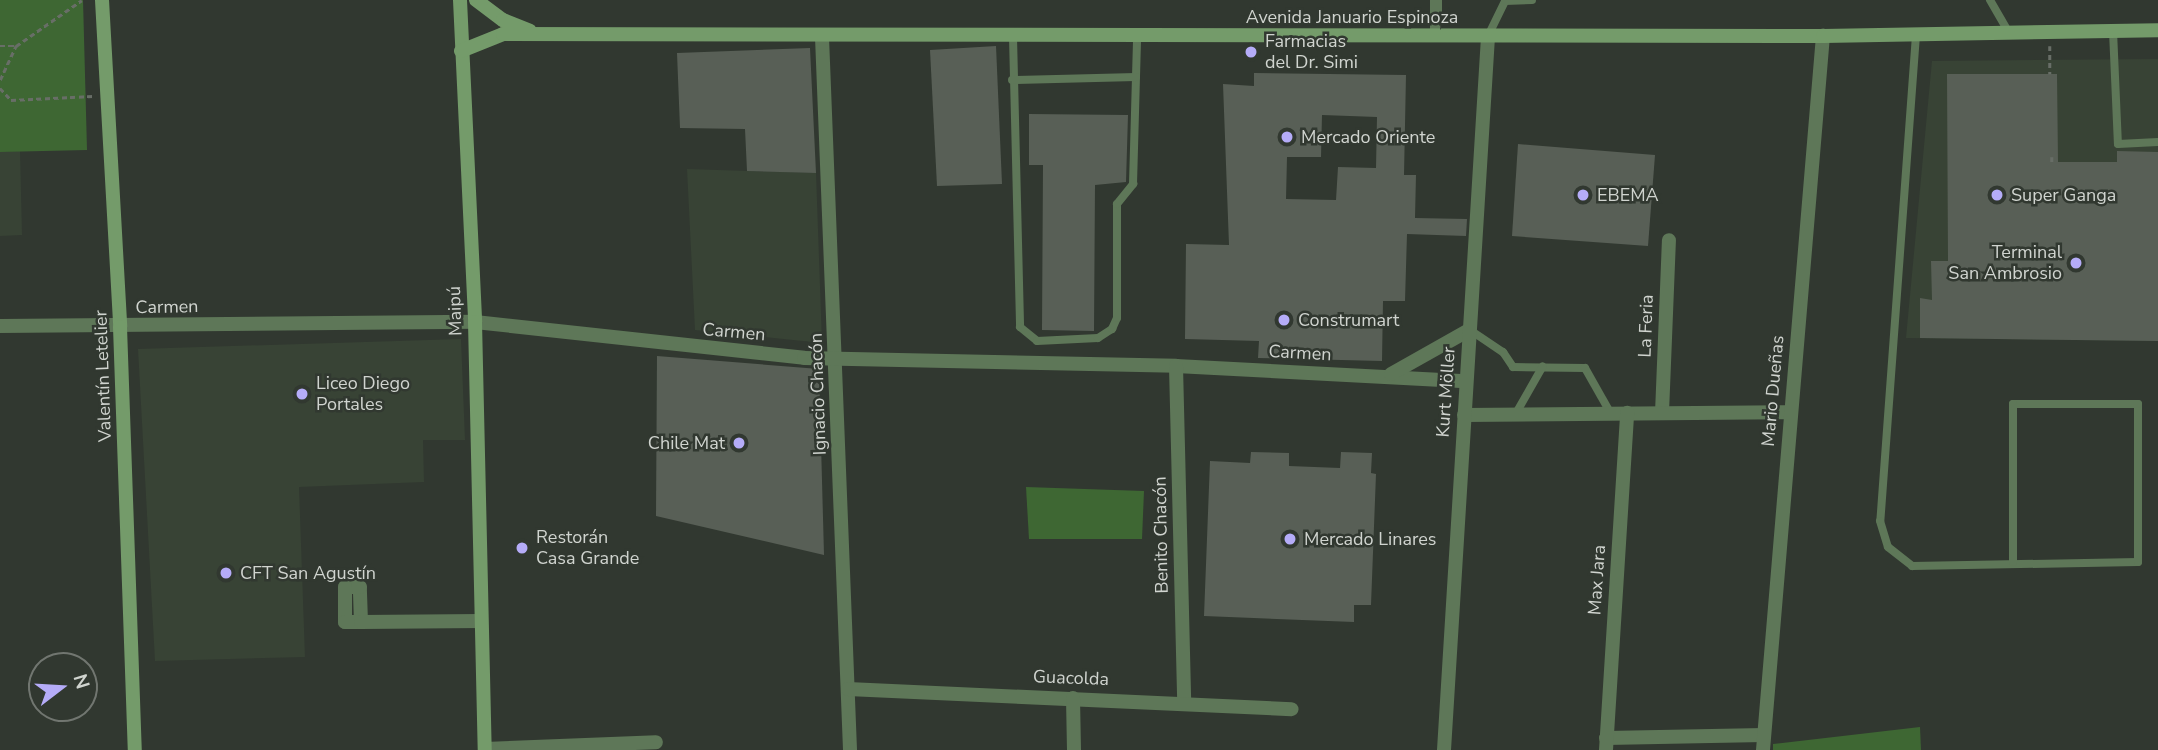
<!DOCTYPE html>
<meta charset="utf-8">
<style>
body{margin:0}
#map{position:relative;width:2158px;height:750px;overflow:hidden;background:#313830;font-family:"Nunito Sans",sans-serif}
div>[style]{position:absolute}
.built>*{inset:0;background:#384335}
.green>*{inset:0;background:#3e6733}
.building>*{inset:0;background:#585f56}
.path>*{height:2.5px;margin-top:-1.25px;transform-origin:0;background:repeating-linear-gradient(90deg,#686e67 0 5px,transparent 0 8.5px)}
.service>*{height:8px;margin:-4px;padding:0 4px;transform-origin:4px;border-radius:4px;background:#5e7758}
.pedestrian>*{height:12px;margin:-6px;padding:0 6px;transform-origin:6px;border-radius:6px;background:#5e7758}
.minor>*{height:14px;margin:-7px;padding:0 7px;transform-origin:7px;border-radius:7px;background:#5e7758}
.secondary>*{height:14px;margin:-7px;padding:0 7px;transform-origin:7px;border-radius:7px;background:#749b6a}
.dots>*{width:19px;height:19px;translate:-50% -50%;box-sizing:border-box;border:4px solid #313830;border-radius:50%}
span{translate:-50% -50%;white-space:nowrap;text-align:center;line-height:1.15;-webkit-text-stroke:5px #313830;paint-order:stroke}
.street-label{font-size:18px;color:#d0d4cf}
.poi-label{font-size:18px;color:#d0d4cf}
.left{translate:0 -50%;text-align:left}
.right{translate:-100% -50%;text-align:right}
.north{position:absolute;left:28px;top:652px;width:70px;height:70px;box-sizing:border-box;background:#313830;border:2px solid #717670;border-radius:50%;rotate:73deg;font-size:19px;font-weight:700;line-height:28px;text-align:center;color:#d0d4cf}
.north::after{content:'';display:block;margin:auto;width:24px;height:32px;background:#b5acf8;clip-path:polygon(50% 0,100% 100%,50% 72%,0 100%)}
</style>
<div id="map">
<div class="built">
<i style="clip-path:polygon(2158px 59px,2158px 341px,1906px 338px,1932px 61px)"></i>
<i style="clip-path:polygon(20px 151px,22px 235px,0 236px,0 152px)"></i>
<i style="clip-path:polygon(687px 169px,816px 173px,822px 343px,695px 330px)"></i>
<i style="clip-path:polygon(461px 339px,465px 440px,423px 440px,424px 482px,299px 487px,305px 657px,155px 661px,138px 349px)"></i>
</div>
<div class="green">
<i style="clip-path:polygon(0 0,83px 0,87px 150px,0 152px)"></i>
<i style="clip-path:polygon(1026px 487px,1144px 491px,1142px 539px,1029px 539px)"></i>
<i style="clip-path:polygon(1920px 727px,1921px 750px,1773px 750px,1773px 744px)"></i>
</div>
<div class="building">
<i style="clip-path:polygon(996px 46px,1002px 184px,937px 186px,930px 50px)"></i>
<i style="clip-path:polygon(810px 48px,816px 173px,747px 171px,745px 129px,680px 128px,677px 53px)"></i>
<i style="clip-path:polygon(evenodd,1254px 73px,1406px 75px,1404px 175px,1416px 175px,1415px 218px,1467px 219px,1466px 236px,1407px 234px,1405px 301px,1383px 301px,1382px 361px,1258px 358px,1259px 341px,1185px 339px,1186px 244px,1229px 245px,1223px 84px,1254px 86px,1254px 73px,1322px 115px,1377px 117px,1376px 168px,1338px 167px,1336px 200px,1286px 199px,1287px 157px,1321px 157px,1322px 115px)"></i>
<i style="clip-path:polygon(1947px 74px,2057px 74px,2058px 162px,2117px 162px,2117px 151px,2158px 152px,2158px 341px,1920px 338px,1920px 298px,1932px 300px,1931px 261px,1948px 261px)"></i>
<i style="clip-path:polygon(1029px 114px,1128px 115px,1126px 182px,1095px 185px,1094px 331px,1042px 330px,1043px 165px,1029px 165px)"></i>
<i style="clip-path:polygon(1518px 144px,1655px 155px,1648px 246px,1512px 236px)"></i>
<i style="clip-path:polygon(657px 356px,819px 369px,824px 555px,656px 516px)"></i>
<i style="clip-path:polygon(1251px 452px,1289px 453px,1289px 466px,1340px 468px,1341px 452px,1372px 453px,1371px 473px,1376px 474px,1371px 605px,1354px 605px,1354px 622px,1204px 616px,1210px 461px,1250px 463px)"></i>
</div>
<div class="path">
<i style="left:0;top:46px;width:16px"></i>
<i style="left:2050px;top:46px;width:28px;rotate:90deg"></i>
<i style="left:0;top:80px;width:38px;rotate:-65deg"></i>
<i style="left:16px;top:46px;width:80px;rotate:-34.9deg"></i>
<i style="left:0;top:88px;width:16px;rotate:47deg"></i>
<i style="left:11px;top:100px;width:82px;rotate:-2.8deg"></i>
<i style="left:2052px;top:157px;width:5px;rotate:90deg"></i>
</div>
<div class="service">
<i style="left:1990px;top:0;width:39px;rotate:60deg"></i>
<i style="left:2113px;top:31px;width:113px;rotate:87.5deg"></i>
<i style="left:2118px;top:144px;width:40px;rotate:-2.9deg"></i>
<i style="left:1916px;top:35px;width:487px;rotate:94.2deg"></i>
<i style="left:1880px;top:521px;width:27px;rotate:73deg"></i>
<i style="left:1888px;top:547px;width:31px;rotate:38deg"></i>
<i style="left:1912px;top:566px;width:226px;rotate:-1deg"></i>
<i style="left:2138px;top:562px;width:158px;rotate:-90deg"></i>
<i style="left:2138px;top:404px;width:125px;rotate:180deg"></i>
<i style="left:2013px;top:404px;width:158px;rotate:90deg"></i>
<i style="left:1488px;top:36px;width:39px;rotate:-64deg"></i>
<i style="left:1505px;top:1px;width:27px;rotate:-2deg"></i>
<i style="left:1013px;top:37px;width:290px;rotate:88.6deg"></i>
<i style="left:1020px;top:327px;width:22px;rotate:39deg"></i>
<i style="left:1037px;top:341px;width:61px;rotate:-2.8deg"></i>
<i style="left:1098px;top:338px;width:17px;rotate:-33deg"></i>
<i style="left:1112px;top:329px;width:12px;rotate:-66deg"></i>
<i style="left:1117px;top:318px;width:114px;rotate:-90deg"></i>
<i style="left:1117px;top:204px;width:26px;rotate:-51deg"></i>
<i style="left:1133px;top:184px;width:147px;rotate:-88.4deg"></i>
<i style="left:1012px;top:80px;width:124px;rotate:-1.4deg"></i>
<i style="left:1470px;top:330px;width:40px;rotate:34deg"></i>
<i style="left:1503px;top:352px;width:18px;rotate:56deg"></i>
<i style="left:1513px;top:367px;width:72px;rotate:0.8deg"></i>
<i style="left:1585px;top:368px;width:53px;rotate:60.5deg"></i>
<i style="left:1515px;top:415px;width:56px;rotate:-60.3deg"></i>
</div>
<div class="pedestrian">
<i style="left:1436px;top:0;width:36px;rotate:90deg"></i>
</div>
<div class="minor">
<i style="left:822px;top:37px;width:714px;rotate:87.75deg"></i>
<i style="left:0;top:326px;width:475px;rotate:-0.5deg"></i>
<i style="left:475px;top:322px;width:331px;rotate:6.2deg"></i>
<i style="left:804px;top:358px;width:372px;rotate:1.2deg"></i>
<i style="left:1176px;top:366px;width:290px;rotate:3deg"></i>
<i style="left:1176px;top:366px;width:336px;rotate:88.6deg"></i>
<i style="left:1391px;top:374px;width:90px;rotate:-29.4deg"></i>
<i style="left:1662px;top:413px;width:173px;rotate:-87.7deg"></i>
<i style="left:1464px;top:415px;width:326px;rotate:-0.5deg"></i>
<i style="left:361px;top:622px;width:35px;rotate:-92deg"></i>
<i style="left:360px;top:587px;width:15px;rotate:180deg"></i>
<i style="left:345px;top:587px;width:35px;rotate:90deg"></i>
<i style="left:345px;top:622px;width:16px"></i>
<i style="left:361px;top:622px;width:120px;rotate:-0.5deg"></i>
<i style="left:848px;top:689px;width:444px;rotate:2.6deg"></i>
<i style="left:1073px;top:698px;width:52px;rotate:88.9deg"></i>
<i style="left:1606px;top:738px;width:158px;rotate:-1.1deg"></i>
<i style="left:485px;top:749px;width:171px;rotate:-2.3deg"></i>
<i style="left:1444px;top:750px;width:715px;rotate:-86.47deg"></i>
<i style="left:1606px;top:750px;width:338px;rotate:-86.4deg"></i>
<i style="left:1763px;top:750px;width:717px;rotate:-85.2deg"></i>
</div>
<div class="secondary">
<i style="left:102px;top:0;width:327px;rotate:86.8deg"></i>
<i style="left:120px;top:327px;width:423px;rotate:88deg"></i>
<i style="left:460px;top:0;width:322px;rotate:87.3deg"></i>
<i style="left:475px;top:322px;width:428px;rotate:88.7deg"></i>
<i style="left:476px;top:0;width:34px;rotate:37deg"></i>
<i style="left:503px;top:20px;width:29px;rotate:22deg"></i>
<i style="left:461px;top:51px;width:45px;rotate:-22deg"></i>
<i style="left:503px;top:34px;width:1320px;rotate:0.09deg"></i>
<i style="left:1823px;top:36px;width:335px;rotate:-1deg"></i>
</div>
<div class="dots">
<i style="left:1251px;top:52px;background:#b5acf8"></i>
<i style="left:1287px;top:137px;background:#b5acf8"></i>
<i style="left:1583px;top:195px;background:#b5acf8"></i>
<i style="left:1997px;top:195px;background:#b5acf8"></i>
<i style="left:2076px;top:263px;background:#b5acf8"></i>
<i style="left:1284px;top:320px;background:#b5acf8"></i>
<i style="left:302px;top:394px;background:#b5acf8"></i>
<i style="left:739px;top:443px;background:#b5acf8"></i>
<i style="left:1290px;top:539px;background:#b5acf8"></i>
<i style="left:522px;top:548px;background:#b5acf8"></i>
<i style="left:226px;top:573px;background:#b5acf8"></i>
</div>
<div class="street-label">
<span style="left:1352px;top:17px">Avenida Januario Espinoza</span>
<span style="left:167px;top:307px;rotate:-1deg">Carmen</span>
<span style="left:455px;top:311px;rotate:-92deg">Maipú</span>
<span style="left:1646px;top:326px;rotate:-88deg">La Feria</span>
<span style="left:734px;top:332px;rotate:5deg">Carmen</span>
<span style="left:1300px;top:353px;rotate:3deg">Carmen</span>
<span style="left:103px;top:376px;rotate:-92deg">Valentín Letelier</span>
<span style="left:1773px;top:391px;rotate:-85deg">Mario Dueñas</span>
<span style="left:1446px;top:392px;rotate:-86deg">Kurt Möller</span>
<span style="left:818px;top:394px;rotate:-92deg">Ignacio Chacón</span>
<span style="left:1161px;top:535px;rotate:-91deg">Benito Chacón</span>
<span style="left:1597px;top:580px;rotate:-86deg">Max Jara</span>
<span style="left:1071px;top:678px;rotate:2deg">Guacolda</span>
</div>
<div class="poi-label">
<span class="left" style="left:1265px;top:52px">Farmacias<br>del Dr. Simi</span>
<span class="left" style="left:1301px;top:137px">Mercado Oriente</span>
<span class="left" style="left:1597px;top:195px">EBEMA</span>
<span class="left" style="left:2011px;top:195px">Super Ganga</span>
<span class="right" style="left:2062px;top:263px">Terminal<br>San Ambrosio</span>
<span class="left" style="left:1298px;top:320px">Construmart</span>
<span class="left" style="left:316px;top:394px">Liceo Diego<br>Portales</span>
<span class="right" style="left:725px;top:443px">Chile Mat</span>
<span class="left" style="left:536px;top:548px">Restorán<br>Casa Grande</span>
<span class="left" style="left:1304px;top:539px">Mercado Linares</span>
<span class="left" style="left:240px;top:573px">CFT San Agustín</span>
</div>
<div class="north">N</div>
</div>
